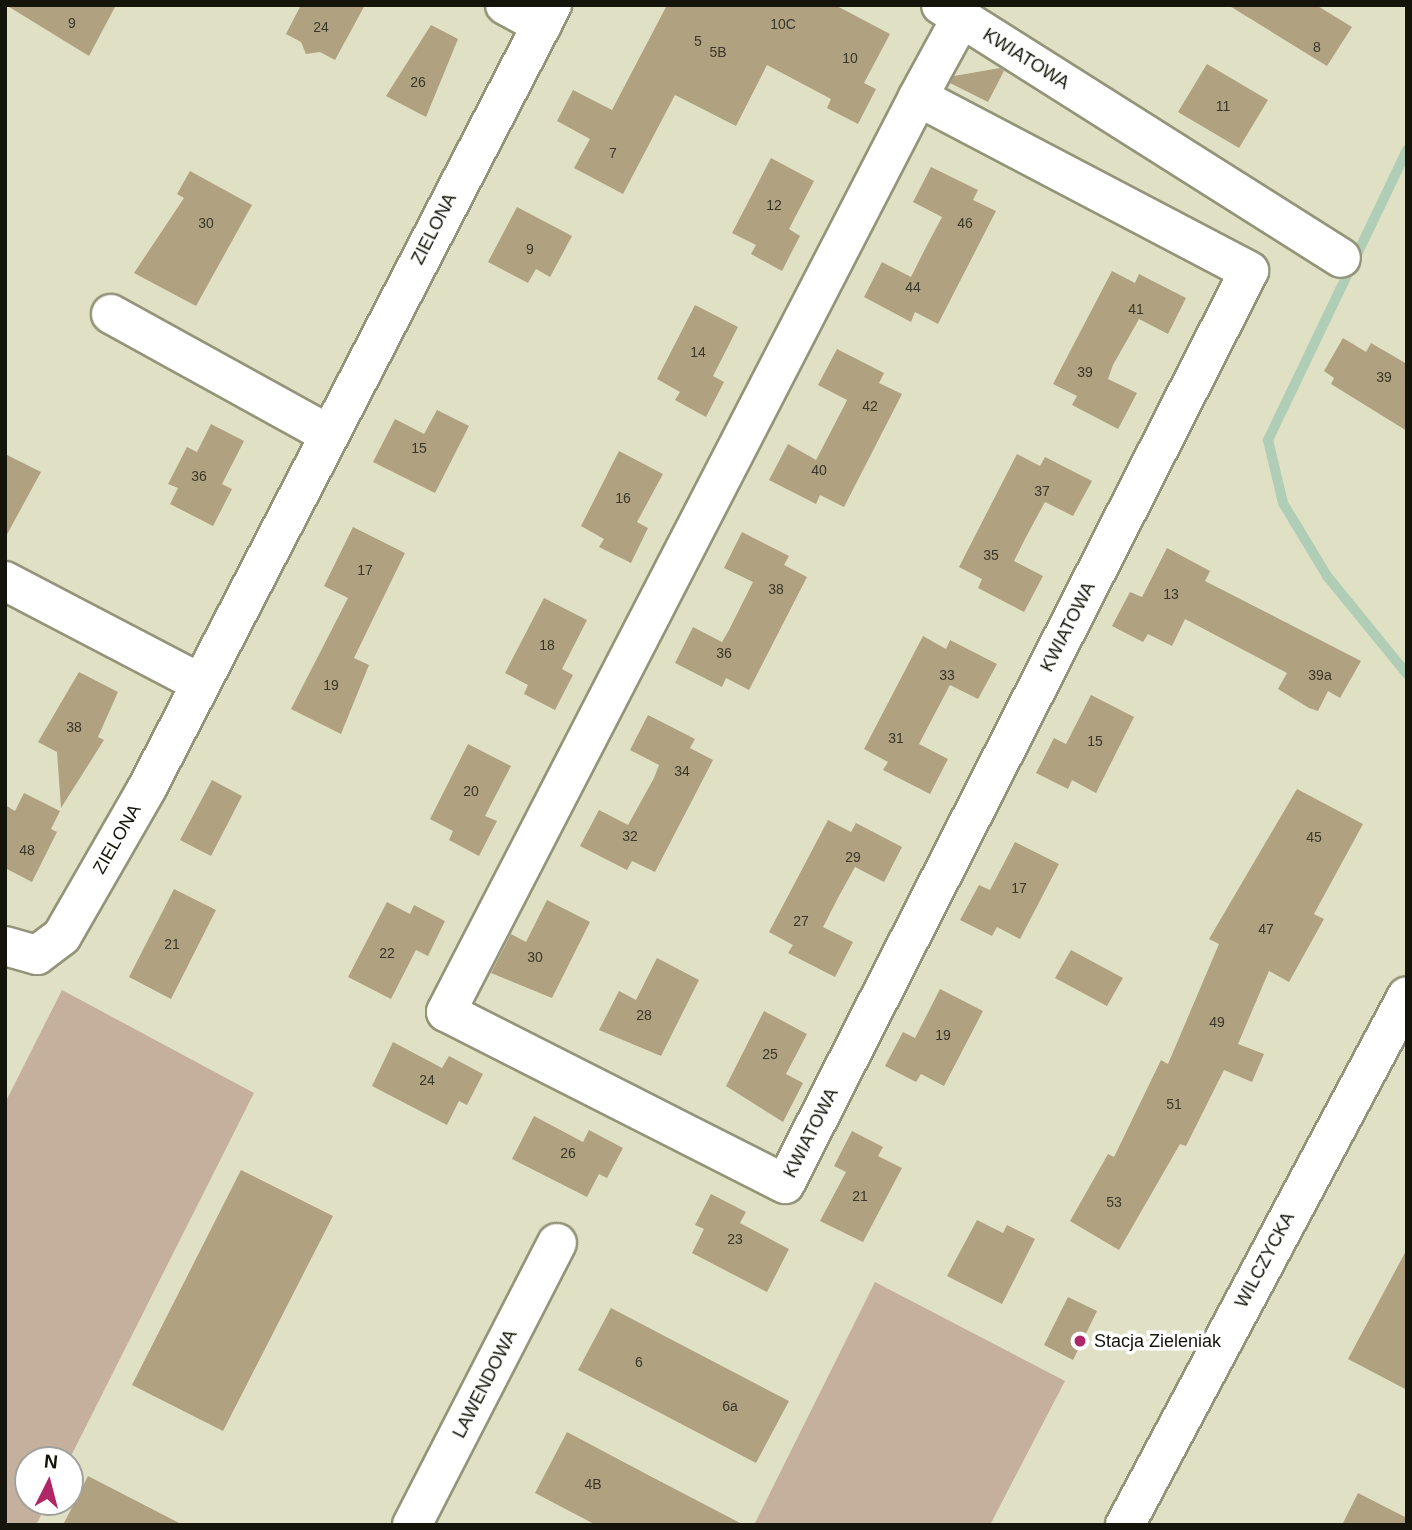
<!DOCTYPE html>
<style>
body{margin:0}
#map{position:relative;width:1412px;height:1530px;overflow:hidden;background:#e0e1c4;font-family:Helvetica,sans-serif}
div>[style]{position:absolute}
.green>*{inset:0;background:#c5b09d}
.stream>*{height:10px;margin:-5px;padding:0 5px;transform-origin:5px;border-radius:5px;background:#afceb5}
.building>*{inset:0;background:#b0a181}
.roads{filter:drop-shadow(2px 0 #94947a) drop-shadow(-2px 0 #94947a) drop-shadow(0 2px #94947a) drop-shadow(0 -2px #94947a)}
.street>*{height:38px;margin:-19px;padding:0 19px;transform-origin:19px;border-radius:19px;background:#fff}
.secondary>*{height:38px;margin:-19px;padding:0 19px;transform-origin:19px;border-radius:19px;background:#fff}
.dots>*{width:19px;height:19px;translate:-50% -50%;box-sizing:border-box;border:4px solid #fff;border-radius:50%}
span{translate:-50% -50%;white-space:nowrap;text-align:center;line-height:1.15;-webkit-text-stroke:7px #fff;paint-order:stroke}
.number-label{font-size:14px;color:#3b3728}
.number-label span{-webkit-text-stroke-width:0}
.street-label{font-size:18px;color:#14140a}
.poi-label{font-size:18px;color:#14140a}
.left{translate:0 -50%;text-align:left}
.frame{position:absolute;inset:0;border:7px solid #14140a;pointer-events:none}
.north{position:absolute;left:14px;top:1446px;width:70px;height:70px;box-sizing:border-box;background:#fff;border:2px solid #a1a19d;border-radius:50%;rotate:6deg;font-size:19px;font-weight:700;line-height:28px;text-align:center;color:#14140a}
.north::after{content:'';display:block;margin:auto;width:24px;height:32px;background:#b02767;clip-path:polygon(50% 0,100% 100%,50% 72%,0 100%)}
</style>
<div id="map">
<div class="green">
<i style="clip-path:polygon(62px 990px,254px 1093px,69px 1460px,28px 1460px,28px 1502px,48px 1502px,36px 1525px,5px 1525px,5px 1103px)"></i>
<i style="clip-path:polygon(875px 1282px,1065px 1381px,990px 1525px,754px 1525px)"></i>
</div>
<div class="stream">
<i style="left:1407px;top:150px;width:322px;rotate:115.6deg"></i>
<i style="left:1268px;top:440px;width:65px;rotate:76.6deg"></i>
<i style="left:1283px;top:503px;width:85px;rotate:58.9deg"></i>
<i style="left:1327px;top:576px;width:127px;rotate:50.8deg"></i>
</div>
<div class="building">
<i style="clip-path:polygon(6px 5px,116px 5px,89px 56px)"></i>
<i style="clip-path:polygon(301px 5px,365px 5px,335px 60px,320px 52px,306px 54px,301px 42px,286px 34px)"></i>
<i style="clip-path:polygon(667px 5px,835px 5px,890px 34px,864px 83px,876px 89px,858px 124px,827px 108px,831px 99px,767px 65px,736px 126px,675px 95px,623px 194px,574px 168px,590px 139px,557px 121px,573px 90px,612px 110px)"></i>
<i style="clip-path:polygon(1228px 5px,1316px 5px,1352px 27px,1327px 66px)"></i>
<i style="clip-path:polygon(431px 25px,458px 39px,426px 117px,386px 96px)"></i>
<i style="clip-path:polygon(1207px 64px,1268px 100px,1239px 148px,1178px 112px)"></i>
<i style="clip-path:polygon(1000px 68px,1004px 71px,988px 102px,950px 83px,954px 76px)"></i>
<i style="clip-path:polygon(771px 158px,814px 181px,789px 229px,800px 236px,782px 271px,751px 254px,756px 245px,732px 233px)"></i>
<i style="clip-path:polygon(931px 167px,978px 190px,973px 200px,996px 211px,938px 324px,915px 312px,911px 322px,864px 297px,882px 262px,911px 277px,924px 251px,942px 217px,913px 202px)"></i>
<i style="clip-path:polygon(190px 171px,252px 205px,196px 306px,134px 273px,184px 198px,177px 194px)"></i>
<i style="clip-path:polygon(517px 207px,572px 236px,550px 277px,536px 269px,528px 283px,488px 262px)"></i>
<i style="clip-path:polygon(1112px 271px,1135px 283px,1139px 274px,1186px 298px,1168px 334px,1139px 319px,1113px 365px,1108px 379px,1137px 393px,1118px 429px,1072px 405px,1077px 396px,1053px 384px)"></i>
<i style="clip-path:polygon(695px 305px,738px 327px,713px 376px,724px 382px,706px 417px,675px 400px,680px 392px,657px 379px)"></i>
<i style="clip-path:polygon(1343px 338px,1366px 352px,1371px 343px,1407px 364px,1407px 431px,1331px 384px,1334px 378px,1324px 371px)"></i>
<i style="clip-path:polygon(837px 349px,884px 373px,879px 383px,902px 394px,844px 507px,820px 495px,816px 504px,769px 480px,788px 444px,816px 460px,841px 412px,847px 400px,818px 385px)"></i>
<i style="clip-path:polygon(437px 410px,469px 426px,435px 493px,373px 462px,395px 419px,424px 434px)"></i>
<i style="clip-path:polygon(211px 424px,244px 441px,222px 484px,232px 489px,213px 526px,170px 504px,178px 488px,168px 484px,187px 447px,197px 452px)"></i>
<i style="clip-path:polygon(619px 451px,663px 474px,637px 522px,648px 528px,631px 563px,599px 547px,604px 539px,581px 526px)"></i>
<i style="clip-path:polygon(5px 454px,41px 472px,5px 538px)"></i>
<i style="clip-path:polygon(1017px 454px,1040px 466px,1045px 457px,1092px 481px,1073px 516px,1045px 502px,1026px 537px,1014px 561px,1043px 576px,1024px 612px,978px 588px,982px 579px,959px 567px)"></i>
<i style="clip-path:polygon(353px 527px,405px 553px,354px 658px,369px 665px,341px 734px,291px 709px,348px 598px,324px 586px)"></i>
<i style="clip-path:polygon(742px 532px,789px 556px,784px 565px,807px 577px,749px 690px,726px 678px,722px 687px,675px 663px,693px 627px,722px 642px,729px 630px,753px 582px,724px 568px)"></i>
<i style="clip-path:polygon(1167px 548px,1210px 571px,1205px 581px,1361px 661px,1340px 698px,1328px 691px,1318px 711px,1309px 708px,1278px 689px,1287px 673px,1185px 619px,1172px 646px,1148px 634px,1143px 642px,1112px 626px,1130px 592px,1142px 597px)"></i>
<i style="clip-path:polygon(544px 598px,587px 620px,562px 669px,573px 675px,555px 710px,524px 694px,528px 685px,505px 673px)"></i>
<i style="clip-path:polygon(923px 636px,946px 649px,950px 640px,997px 664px,978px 699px,950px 685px,931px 721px,919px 744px,948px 759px,930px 794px,883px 770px,888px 762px,864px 749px)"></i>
<i style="clip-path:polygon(79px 672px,118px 692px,98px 737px,104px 740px,61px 808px,57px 752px,38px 742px)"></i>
<i style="clip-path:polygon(1091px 695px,1134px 717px,1096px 793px,1072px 780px,1068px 789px,1036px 773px,1054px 738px,1066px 744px)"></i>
<i style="clip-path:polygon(648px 715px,695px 739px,690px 748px,713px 760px,655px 872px,632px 861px,627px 870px,580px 846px,599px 810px,628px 825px,654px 778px,659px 765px,630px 750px)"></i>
<i style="clip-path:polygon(468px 744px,511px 766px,485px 816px,497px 821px,479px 856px,449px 840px,453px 831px,430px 819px)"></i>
<i style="clip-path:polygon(212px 780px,242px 796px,211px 856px,180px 840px)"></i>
<i style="clip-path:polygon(1297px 789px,1363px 824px,1314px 914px,1324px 919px,1289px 982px,1269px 971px,1238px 1044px,1264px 1054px,1252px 1082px,1224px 1070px,1186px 1146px,1180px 1144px,1119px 1250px,1070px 1221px,1108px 1154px,1114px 1157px,1161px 1060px,1168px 1064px,1219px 944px,1209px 939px)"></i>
<i style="clip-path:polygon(24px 793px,60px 811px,51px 829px,57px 832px,32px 882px,5px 868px,5px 805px,15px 811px)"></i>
<i style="clip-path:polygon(828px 820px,851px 832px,856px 823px,902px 847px,884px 882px,855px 867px,839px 896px,823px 927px,853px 942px,835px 977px,788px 953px,793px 945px,769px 932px)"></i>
<i style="clip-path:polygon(1015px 842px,1059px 864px,1020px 939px,997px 927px,992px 936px,960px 920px,979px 885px,990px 890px)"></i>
<i style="clip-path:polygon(174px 889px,216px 910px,171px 999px,129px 977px)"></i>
<i style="clip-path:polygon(547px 900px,590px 922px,552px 998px,491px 973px,511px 934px,526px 942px)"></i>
<i style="clip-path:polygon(387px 902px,410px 914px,414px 905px,445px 921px,428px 956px,416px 950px,391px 999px,348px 977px)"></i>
<i style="clip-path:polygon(1071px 950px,1123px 978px,1107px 1006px,1055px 978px)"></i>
<i style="clip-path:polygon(657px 958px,699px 980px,661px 1056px,599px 1030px,619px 991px,636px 1000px)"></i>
<i style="clip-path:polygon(940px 989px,983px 1011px,944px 1086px,921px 1074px,916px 1082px,885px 1066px,903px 1032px,915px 1038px)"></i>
<i style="clip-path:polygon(764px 1011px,807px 1034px,786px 1074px,803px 1083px,783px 1122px,726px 1086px)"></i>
<i style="clip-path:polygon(393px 1042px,442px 1068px,449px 1056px,483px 1074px,467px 1105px,459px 1101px,447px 1125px,372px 1086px)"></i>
<i style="clip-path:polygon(534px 1116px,583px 1142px,589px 1130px,623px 1148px,607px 1178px,599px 1174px,587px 1197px,512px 1159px)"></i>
<i style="clip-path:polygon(852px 1131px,883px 1147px,878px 1156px,902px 1168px,863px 1242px,820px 1221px,846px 1172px,834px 1166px)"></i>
<i style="clip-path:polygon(241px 1170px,333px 1216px,223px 1431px,132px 1385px)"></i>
<i style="clip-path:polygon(711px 1194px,746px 1212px,740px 1223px,789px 1249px,767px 1292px,692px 1253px,704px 1229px,695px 1225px)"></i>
<i style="clip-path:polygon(977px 1220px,1003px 1233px,1007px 1225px,1035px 1239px,1002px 1304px,947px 1276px)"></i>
<i style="clip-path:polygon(1407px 1249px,1407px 1390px,1348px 1359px)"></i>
<i style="clip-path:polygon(1068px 1297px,1097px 1311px,1073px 1360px,1044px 1345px)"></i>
<i style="clip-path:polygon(611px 1308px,789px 1401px,756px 1463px,578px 1370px)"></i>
<i style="clip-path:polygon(567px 1432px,650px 1476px,744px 1525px,596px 1525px,535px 1493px)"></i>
<i style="clip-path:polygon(88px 1476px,183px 1525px,63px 1525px)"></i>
<i style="clip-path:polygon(1358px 1493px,1407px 1518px,1407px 1525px,1342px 1525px)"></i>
</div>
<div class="roads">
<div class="street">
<i style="left:505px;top:5px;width:42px;rotate:28.4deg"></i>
<i style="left:941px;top:5px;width:473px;rotate:32.3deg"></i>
<i style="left:918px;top:97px;width:374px;rotate:27.7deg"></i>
<i style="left:1249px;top:271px;width:1024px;rotate:116.94deg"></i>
<i style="left:785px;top:1184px;width:380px;rotate:-153.1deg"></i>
<i style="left:446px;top:1012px;width:1030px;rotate:-62.71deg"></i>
<i style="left:918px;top:97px;width:90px;rotate:-61.4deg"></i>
<i style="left:111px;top:314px;width:248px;rotate:28.9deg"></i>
<i style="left:5px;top:581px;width:220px;rotate:27.6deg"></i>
<i style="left:5px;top:946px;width:33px;rotate:16deg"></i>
<i style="left:37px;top:955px;width:31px;rotate:-37deg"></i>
<i style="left:62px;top:936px;width:171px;rotate:-60.1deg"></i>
<i style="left:147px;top:788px;width:882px;rotate:-62.65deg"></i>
<i style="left:412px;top:1525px;width:317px;rotate:-62.8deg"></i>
</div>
<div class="secondary">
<i style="left:1125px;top:1525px;width:599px;rotate:-61.94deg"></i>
</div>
</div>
<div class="dots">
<i style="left:1080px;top:1341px;background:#b02767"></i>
</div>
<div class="number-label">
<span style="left:72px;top:23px">9</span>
<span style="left:783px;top:24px">10C</span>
<span style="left:321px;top:27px">24</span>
<span style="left:698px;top:41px">5</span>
<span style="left:1317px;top:47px">8</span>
<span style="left:718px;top:52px">5B</span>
<span style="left:850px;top:58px">10</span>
<span style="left:418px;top:82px">26</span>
<span style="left:1223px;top:106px">11</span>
<span style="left:613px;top:153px">7</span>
<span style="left:774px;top:205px">12</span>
<span style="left:206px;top:223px">30</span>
<span style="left:965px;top:223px">46</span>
<span style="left:530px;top:249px">9</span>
<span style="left:913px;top:287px">44</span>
<span style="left:1136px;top:309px">41</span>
<span style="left:698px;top:352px">14</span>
<span style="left:1085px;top:372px">39</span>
<span style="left:1384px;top:377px">39</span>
<span style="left:870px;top:406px">42</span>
<span style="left:419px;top:448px">15</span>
<span style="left:819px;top:470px">40</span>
<span style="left:199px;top:476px">36</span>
<span style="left:1042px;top:491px">37</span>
<span style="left:623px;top:498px">16</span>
<span style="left:991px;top:555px">35</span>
<span style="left:365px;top:570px">17</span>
<span style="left:776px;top:589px">38</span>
<span style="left:1171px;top:594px">13</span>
<span style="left:547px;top:645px">18</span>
<span style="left:724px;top:653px">36</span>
<span style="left:947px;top:675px">33</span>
<span style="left:1320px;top:675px">39a</span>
<span style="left:331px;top:685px">19</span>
<span style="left:74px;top:727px">38</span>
<span style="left:896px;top:738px">31</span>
<span style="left:1095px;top:741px">15</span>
<span style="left:682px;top:771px">34</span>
<span style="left:471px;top:791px">20</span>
<span style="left:630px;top:836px">32</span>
<span style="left:1314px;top:837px">45</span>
<span style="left:27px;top:850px">48</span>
<span style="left:853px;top:857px">29</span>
<span style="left:1019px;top:888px">17</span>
<span style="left:801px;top:921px">27</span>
<span style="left:1266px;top:929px">47</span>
<span style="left:172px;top:944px">21</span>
<span style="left:387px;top:953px">22</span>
<span style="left:535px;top:957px">30</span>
<span style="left:644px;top:1015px">28</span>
<span style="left:1217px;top:1022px">49</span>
<span style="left:943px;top:1035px">19</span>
<span style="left:770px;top:1054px">25</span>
<span style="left:427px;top:1080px">24</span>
<span style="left:1174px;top:1104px">51</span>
<span style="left:568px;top:1153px">26</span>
<span style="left:860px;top:1196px">21</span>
<span style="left:1114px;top:1202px">53</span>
<span style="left:735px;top:1239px">23</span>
<span style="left:639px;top:1362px">6</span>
<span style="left:730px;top:1406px">6a</span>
<span style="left:593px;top:1484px">4B</span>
</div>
<div class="street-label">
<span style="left:1026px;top:59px;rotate:32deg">KWIATOWA</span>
<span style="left:434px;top:229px;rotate:-63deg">ZIELONA</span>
<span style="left:1068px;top:627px;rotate:-63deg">KWIATOWA</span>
<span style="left:117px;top:839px;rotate:-60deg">ZIELONA</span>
<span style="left:811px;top:1133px;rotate:-63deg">KWIATOWA</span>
<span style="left:1265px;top:1260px;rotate:-62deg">WILCZYCKA</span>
<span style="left:485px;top:1384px;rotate:-63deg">LAWENDOWA</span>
</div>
<div class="poi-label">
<span class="left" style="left:1094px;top:1341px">Stacja Zieleniak</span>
</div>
<div class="frame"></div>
<div class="north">N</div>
</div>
